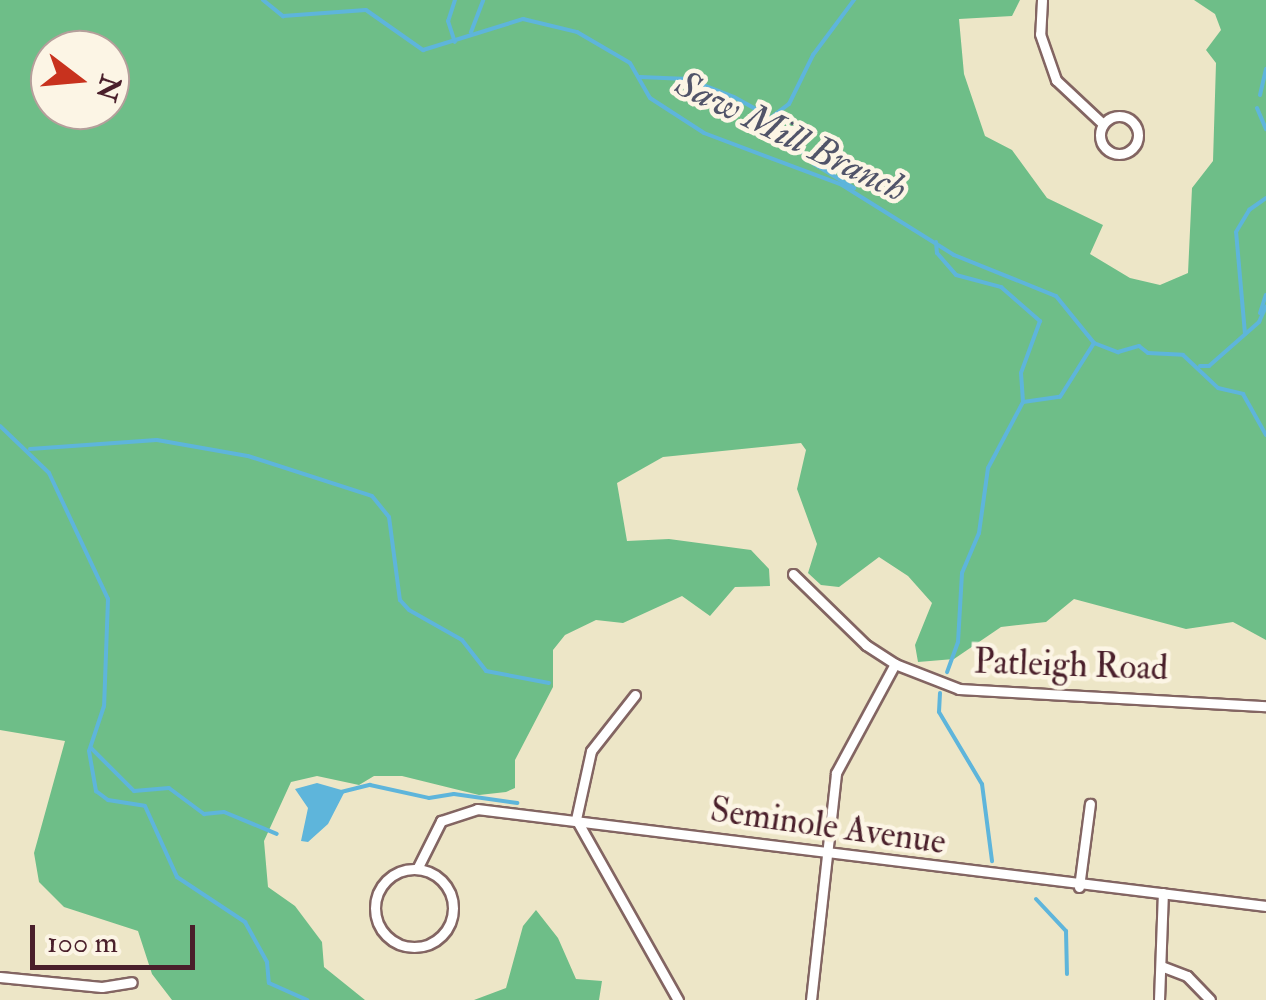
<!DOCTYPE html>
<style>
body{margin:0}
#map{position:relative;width:1266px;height:1000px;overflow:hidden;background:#ede6c7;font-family:"IM FELL Double Pica",serif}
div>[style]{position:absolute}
.forest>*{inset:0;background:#6ebe88}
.water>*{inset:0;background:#5eb5db}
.stream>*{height:4px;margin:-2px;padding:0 2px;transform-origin:2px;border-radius:2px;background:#5eb5db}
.roads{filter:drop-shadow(2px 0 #836562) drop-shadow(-2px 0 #836562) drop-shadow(0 2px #836562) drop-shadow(0 -2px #836562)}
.street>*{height:9px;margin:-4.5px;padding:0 4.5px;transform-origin:4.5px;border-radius:4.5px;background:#fff}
.street>.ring{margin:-4.5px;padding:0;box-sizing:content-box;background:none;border:9px solid #fff;border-radius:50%}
span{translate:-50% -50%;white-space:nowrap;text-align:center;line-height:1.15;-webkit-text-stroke:9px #fcf5e5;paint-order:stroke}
.street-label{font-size:35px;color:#4a1f2b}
.water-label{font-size:38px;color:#515469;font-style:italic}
.north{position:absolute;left:30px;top:30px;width:100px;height:100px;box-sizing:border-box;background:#fcf5e5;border:2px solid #b59f9b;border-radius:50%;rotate:106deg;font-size:28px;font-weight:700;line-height:40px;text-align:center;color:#4a1f2b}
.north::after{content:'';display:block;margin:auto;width:35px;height:45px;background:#c8321e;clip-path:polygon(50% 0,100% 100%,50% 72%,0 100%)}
.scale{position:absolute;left:30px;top:925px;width:165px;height:45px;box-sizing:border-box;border:5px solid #4a1f2b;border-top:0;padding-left:12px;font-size:30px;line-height:35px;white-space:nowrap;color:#4a1f2b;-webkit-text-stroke:8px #fcf5e5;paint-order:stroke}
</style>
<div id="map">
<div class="forest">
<i style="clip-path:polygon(evenodd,0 0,1020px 0,1012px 16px,959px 19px,964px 74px,985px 136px,1012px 150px,1047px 198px,1103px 225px,1090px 254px,1130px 278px,1160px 285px,1188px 273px,1192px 188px,1213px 161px,1216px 63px,1206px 50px,1221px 30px,1215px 14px,1194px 0,1266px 0,1266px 640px,1233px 622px,1186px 629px,1074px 599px,1046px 622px,1001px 627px,954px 659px,918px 662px,915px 645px,932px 603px,908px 576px,879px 557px,839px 587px,821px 585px,808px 573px,817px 544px,797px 489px,806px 450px,801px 443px,663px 457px,617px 483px,627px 541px,669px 539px,751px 550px,769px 569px,770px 586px,735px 587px,710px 616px,682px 596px,623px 623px,596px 620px,565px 635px,553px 650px,553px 687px,515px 760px,515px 788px,506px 792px,479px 795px,402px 776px,374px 776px,359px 785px,317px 776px,291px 782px,264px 841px,268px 887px,295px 906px,322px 942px,324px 967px,365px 1000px,172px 1000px,152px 974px,138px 931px,64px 907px,39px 882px,34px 853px,65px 741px,0 730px,0 0,110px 50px,110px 110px,50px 110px,50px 50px,110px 50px)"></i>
<i style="clip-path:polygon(536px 910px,558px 938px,576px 979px,602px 981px,599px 1000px,474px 1000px,506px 988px,523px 926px)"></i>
</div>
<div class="water">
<i style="clip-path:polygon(317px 783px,345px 791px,328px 824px,308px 842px,301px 841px,308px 808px,295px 789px)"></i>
</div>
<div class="stream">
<i style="left:263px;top:0;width:26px;rotate:39deg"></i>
<i style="left:283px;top:16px;width:83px;rotate:-4.1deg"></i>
<i style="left:366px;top:10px;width:70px;rotate:35.1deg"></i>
<i style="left:423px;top:50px;width:105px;rotate:-17.2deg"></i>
<i style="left:523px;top:19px;width:56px;rotate:13.5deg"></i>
<i style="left:577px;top:32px;width:61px;rotate:30.3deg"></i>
<i style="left:630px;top:63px;width:40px;rotate:60.3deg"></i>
<i style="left:650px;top:98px;width:64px;rotate:32.9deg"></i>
<i style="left:704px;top:133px;width:147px;rotate:20.6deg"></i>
<i style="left:842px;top:185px;width:132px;rotate:32deg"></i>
<i style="left:954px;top:255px;width:110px;rotate:21.9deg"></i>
<i style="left:1056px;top:296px;width:60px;rotate:51deg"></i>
<i style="left:1094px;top:343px;width:26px;rotate:21deg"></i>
<i style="left:1118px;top:352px;width:22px;rotate:-16deg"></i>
<i style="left:1139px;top:346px;width:11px;rotate:38deg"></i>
<i style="left:1148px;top:353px;width:35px;rotate:3deg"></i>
<i style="left:1183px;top:355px;width:48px;rotate:43.3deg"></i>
<i style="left:1218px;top:388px;width:26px;rotate:13deg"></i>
<i style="left:1243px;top:394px;width:47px;rotate:60.7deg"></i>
<i style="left:455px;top:0;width:22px;rotate:108deg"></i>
<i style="left:448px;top:21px;width:22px;rotate:72deg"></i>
<i style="left:471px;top:32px;width:34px;rotate:-69deg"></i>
<i style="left:640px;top:77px;width:48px;rotate:2.4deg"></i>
<i style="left:688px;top:79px;width:49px;rotate:21.4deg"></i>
<i style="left:734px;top:97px;width:37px;rotate:29deg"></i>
<i style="left:766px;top:115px;width:69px;rotate:45.6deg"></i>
<i style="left:814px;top:164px;width:47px;rotate:31deg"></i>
<i style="left:1260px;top:95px;width:27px;rotate:-77deg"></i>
<i style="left:1257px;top:108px;width:23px;rotate:67deg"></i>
<i style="left:769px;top:119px;width:25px;rotate:-37deg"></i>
<i style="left:789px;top:104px;width:55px;rotate:-63.9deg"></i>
<i style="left:813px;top:55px;width:69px;rotate:-53.3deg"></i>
<i style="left:936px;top:242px;width:11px;rotate:85deg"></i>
<i style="left:937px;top:253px;width:29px;rotate:49deg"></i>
<i style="left:956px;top:275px;width:47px;rotate:14.9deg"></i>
<i style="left:1001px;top:287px;width:52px;rotate:41.1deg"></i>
<i style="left:1040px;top:321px;width:55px;rotate:110.1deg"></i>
<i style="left:1021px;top:373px;width:29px;rotate:86deg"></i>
<i style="left:1023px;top:402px;width:75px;rotate:117.9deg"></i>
<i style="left:988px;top:468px;width:66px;rotate:97.9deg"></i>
<i style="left:979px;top:533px;width:43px;rotate:113deg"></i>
<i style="left:962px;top:573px;width:69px;rotate:93.3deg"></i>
<i style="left:958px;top:642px;width:32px;rotate:110deg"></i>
<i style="left:1260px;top:313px;width:19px;rotate:-72deg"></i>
<i style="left:1245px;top:334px;width:102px;rotate:-95deg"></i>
<i style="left:1236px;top:232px;width:26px;rotate:-59deg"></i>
<i style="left:1249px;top:210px;width:21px;rotate:-35deg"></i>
<i style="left:1200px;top:366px;width:9px"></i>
<i style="left:1209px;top:366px;width:67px;rotate:-41.3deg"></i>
<i style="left:1259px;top:322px;width:17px;rotate:-66deg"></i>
<i style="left:1023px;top:402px;width:37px;rotate:-8deg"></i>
<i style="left:1060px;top:397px;width:64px;rotate:-57.8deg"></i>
<i style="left:0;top:426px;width:68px;rotate:43.8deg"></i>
<i style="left:49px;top:473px;width:139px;rotate:64.9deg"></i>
<i style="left:108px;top:599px;width:107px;rotate:92.1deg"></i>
<i style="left:104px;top:706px;width:47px;rotate:108.4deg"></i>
<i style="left:89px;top:751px;width:41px;rotate:80.1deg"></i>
<i style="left:96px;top:791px;width:15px;rotate:37deg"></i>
<i style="left:108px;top:800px;width:37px;rotate:9deg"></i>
<i style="left:145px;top:806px;width:78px;rotate:65.7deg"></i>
<i style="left:177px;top:877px;width:82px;rotate:33.5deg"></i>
<i style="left:245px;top:922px;width:46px;rotate:61.2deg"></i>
<i style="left:267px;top:962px;width:21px;rotate:85deg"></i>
<i style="left:269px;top:983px;width:42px;rotate:24.1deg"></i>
<i style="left:30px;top:449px;width:127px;rotate:-4.1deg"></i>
<i style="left:157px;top:440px;width:92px;rotate:10deg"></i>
<i style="left:248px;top:456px;width:130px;rotate:17.9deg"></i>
<i style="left:372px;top:496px;width:27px;rotate:51deg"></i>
<i style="left:389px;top:517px;width:84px;rotate:82.5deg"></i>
<i style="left:400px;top:600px;width:13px;rotate:48deg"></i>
<i style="left:409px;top:610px;width:61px;rotate:29.5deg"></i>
<i style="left:462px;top:640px;width:39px;rotate:52deg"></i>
<i style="left:486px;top:671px;width:64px;rotate:10.8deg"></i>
<i style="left:940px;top:693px;width:19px;rotate:93deg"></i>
<i style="left:939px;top:712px;width:84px;rotate:59.2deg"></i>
<i style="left:982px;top:784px;width:78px;rotate:82.6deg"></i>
<i style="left:91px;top:748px;width:61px;rotate:45deg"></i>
<i style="left:134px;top:791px;width:35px;rotate:-5deg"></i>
<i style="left:169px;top:788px;width:44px;rotate:36.6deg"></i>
<i style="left:204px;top:814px;width:20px;rotate:-6deg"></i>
<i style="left:224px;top:812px;width:57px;rotate:22.5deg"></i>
<i style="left:341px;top:792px;width:30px;rotate:-14deg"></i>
<i style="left:370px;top:785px;width:60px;rotate:12.4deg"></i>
<i style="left:429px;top:798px;width:25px;rotate:-9deg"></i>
<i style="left:454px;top:794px;width:64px;rotate:8.1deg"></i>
<i style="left:1036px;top:899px;width:44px;rotate:46.8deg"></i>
<i style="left:1066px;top:931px;width:43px;rotate:88.7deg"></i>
</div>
<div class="roads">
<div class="street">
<i style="left:1042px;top:0;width:34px;rotate:93deg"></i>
<i style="left:1040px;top:34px;width:49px;rotate:70.8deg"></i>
<i style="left:1056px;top:80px;width:64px;rotate:43.1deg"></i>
<i class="ring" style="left:1100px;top:116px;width:29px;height:29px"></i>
<i style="left:793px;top:574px;width:102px;rotate:44.2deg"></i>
<i style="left:866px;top:645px;width:35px;rotate:33deg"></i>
<i style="left:895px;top:664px;width:69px;rotate:21.3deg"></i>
<i style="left:959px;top:689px;width:307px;rotate:3.2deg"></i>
<i style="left:635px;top:695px;width:71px;rotate:128.2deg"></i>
<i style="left:591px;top:751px;width:70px;rotate:102.4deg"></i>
<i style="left:576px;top:819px;width:208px;rotate:60.6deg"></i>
<i style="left:417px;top:869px;width:54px;rotate:-63.4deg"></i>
<i style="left:441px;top:821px;width:38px;rotate:-18deg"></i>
<i style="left:477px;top:809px;width:795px;rotate:7.01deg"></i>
<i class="ring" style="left:375px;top:869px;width:69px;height:69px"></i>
<i style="left:1079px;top:887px;width:84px;rotate:-82.5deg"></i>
<i style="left:1161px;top:966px;width:28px;rotate:21deg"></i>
<i style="left:1187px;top:976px;width:33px;rotate:46deg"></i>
<i style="left:0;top:977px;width:102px;rotate:5.6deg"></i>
<i style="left:102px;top:987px;width:30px;rotate:-9deg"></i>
<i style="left:811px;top:1000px;width:228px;rotate:-83.7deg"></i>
<i style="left:836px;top:773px;width:124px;rotate:-61.6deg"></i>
<i style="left:1159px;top:1000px;width:107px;rotate:-87.9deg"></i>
</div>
</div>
<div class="street-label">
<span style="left:1071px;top:665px;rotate:2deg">Patleigh Road</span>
<span style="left:828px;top:826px;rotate:8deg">Seminole Avenue</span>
</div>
<div class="water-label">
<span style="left:791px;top:137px;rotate:26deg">Saw Mill Branch</span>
</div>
<div class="north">N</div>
<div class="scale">100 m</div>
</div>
